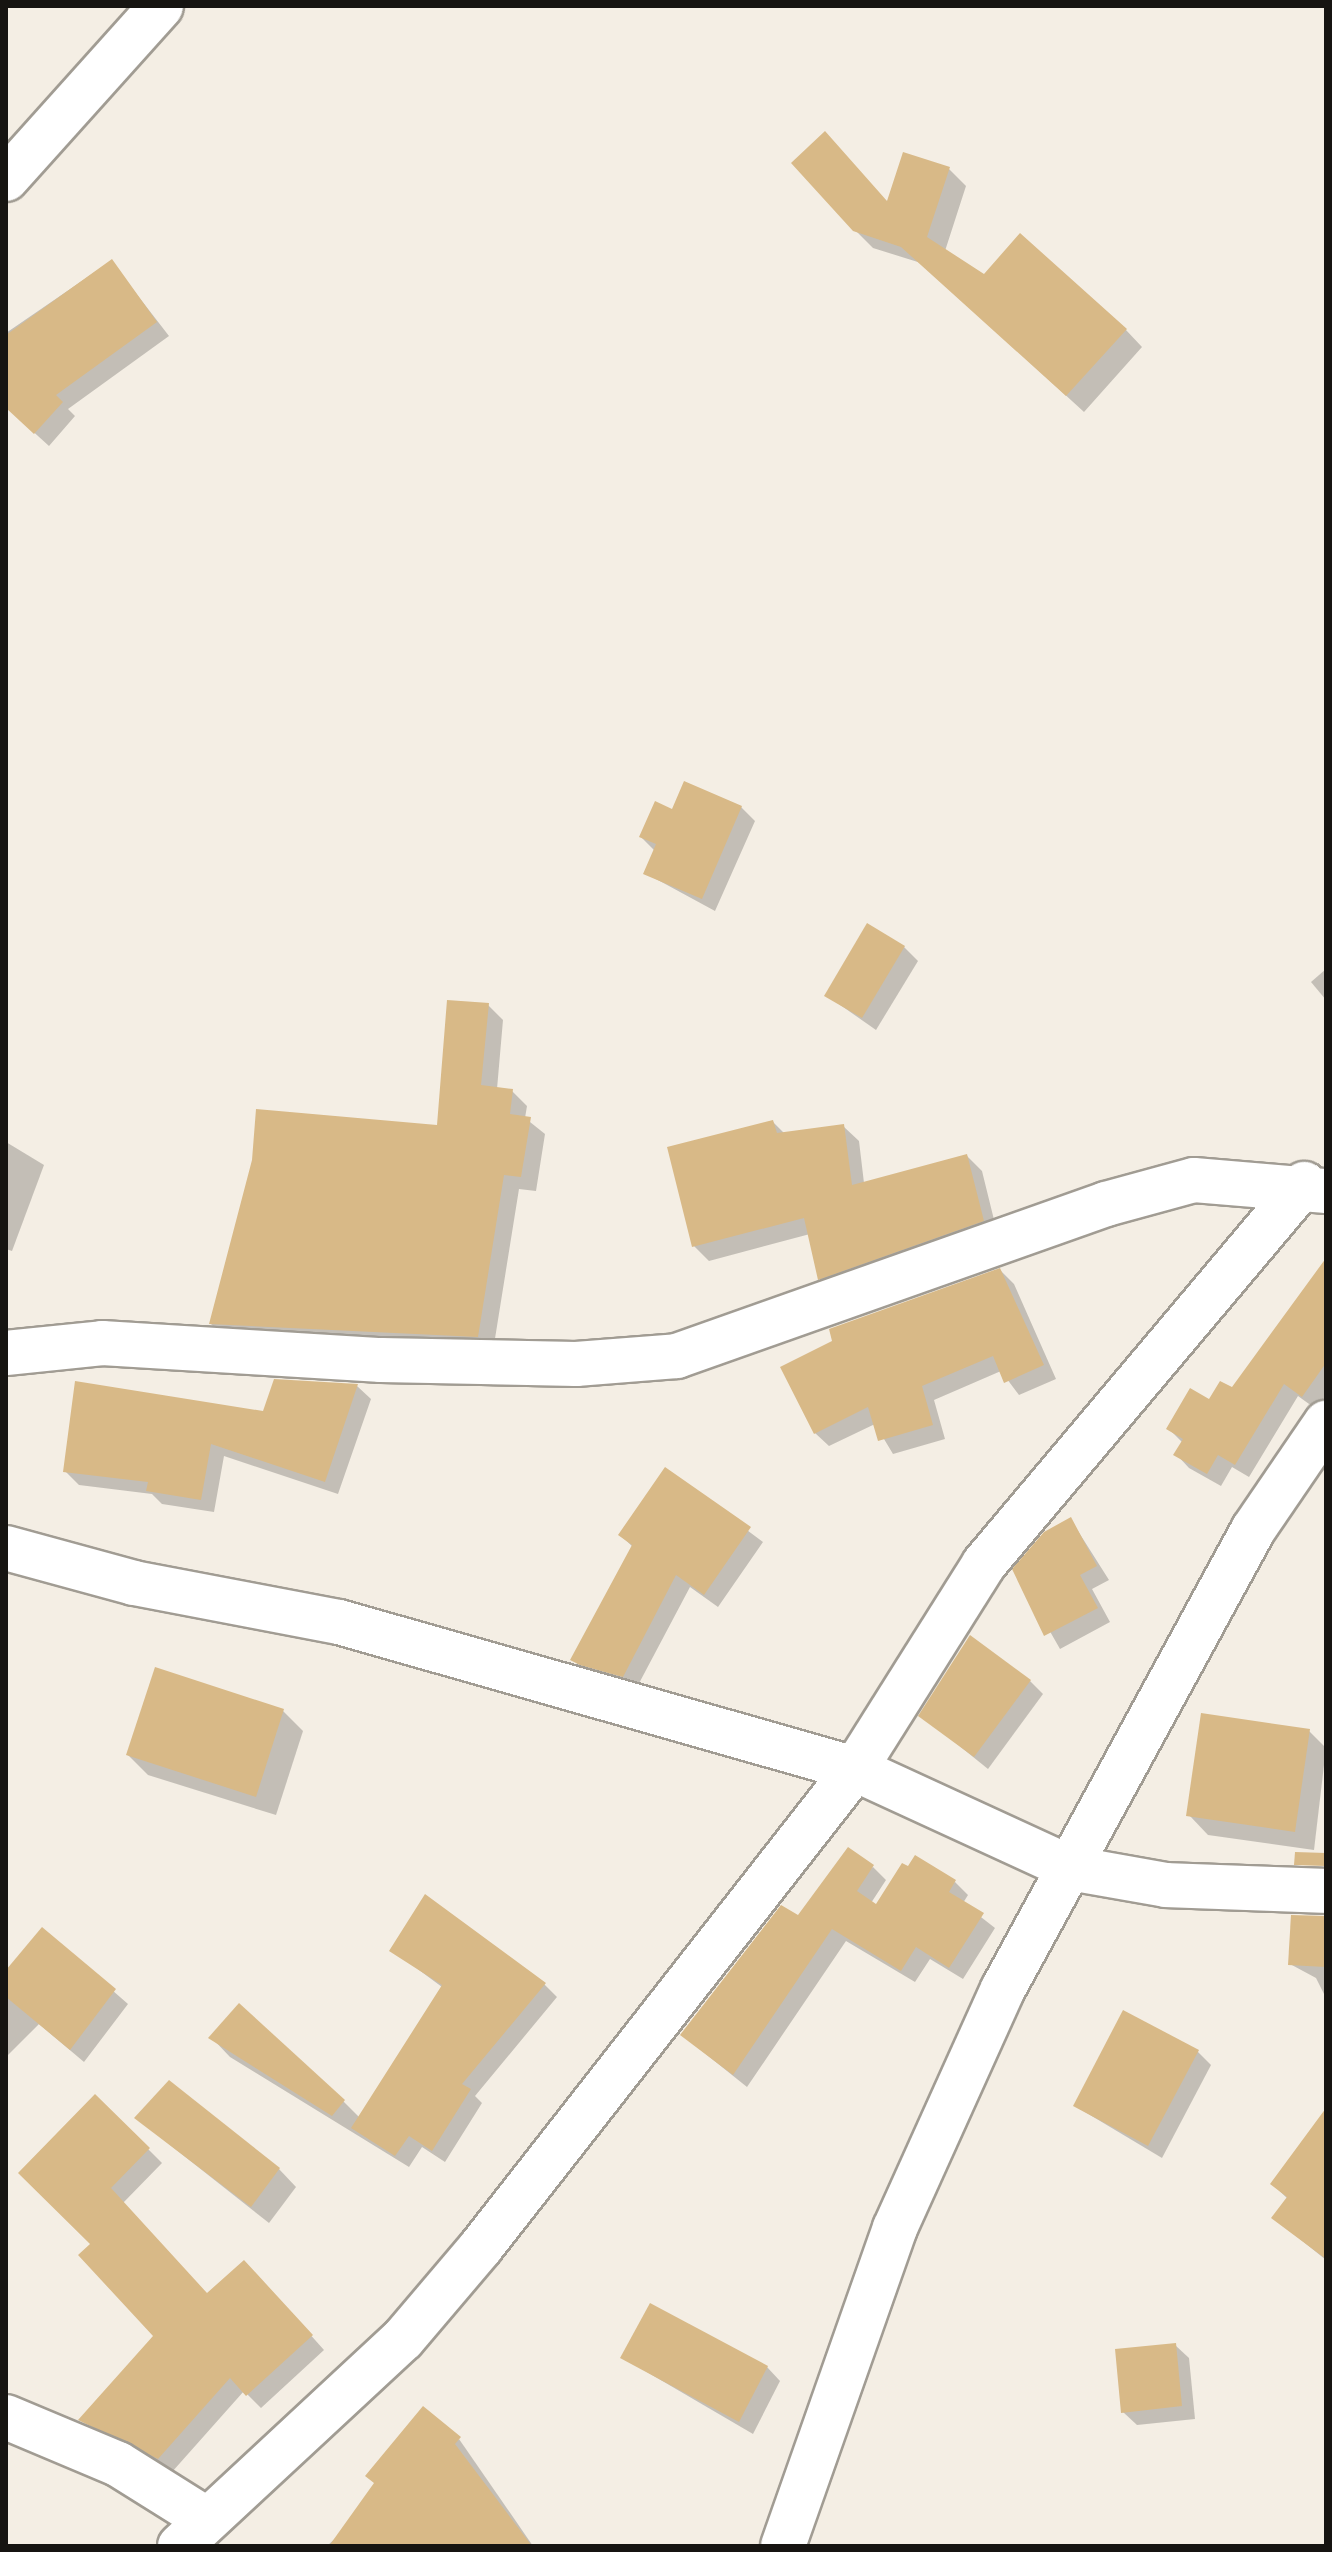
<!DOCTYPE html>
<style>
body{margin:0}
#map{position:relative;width:1332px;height:2552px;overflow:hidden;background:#f4eee4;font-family:"Open Sans",sans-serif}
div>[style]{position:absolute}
.shadow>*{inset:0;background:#0003}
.building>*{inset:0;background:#d8b987}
.roads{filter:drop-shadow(2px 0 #a19c93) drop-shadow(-2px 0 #a19c93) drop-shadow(0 2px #a19c93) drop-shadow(0 -2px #a19c93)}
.minor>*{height:44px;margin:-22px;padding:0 22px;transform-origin:22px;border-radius:22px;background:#fff}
span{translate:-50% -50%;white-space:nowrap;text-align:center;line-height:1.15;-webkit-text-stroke:6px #f4eee4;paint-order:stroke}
.frame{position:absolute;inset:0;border:8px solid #161411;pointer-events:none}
</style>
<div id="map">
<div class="shadow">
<i style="clip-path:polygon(949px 169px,966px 186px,945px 251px,984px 277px,1126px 330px,1142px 347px,1084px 412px,921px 263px,873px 248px,855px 230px)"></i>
<i style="clip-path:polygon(111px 261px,169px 336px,68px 409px,75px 416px,49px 446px,6px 407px,6px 333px)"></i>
<i style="clip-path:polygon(741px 807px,755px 821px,715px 911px,645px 873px,655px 851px,641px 837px,673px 812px)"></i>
<i style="clip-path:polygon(904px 947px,918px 961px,876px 1030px,826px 995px)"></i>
<i style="clip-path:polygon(1326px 969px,1326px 1000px,1311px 982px)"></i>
<i style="clip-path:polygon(488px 1005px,503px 1020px,497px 1089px,512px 1091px,527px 1106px,525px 1118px,545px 1134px,536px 1191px,519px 1189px,493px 1351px,226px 1339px,211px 1324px,439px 1128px)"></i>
<i style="clip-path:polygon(773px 1122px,785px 1134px,843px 1126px,859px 1141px,864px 1183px,967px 1156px,982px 1171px,998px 1236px,835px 1294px,820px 1279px,810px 1234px,709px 1261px,694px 1246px)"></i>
<i style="clip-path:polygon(6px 1142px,44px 1165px,12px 1251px,6px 1249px)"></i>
<i style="clip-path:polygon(1000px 1270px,1014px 1284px,1056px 1379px,1019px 1395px,1001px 1371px,934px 1400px,945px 1439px,893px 1454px,875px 1424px,829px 1446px,815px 1433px,834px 1342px)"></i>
<i style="clip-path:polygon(1326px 1296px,1326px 1395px,1316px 1409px,1298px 1396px,1249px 1477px,1232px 1467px,1221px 1486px,1189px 1468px,1176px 1454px,1183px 1443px,1168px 1428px,1233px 1390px)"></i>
<i style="clip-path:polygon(357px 1386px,371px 1399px,338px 1494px,224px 1456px,214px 1512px,162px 1504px,152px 1494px,79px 1485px,65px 1471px)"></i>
<i style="clip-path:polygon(666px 1470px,763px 1542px,718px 1607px,690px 1587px,636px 1689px,586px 1673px,573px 1659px,633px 1547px,620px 1535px)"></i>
<i style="clip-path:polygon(1071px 1520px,1109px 1580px,1092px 1589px,1110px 1622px,1060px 1649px,1015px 1570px)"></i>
<i style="clip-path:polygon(1030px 1681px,1043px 1694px,988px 1769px,921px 1715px)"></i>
<i style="clip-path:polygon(283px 1711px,303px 1731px,276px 1815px,148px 1775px,128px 1755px)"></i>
<i style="clip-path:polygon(1309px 1731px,1326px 1748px,1314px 1850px,1208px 1835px,1189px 1815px)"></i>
<i style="clip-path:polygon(873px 1867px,886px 1880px,871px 1903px,876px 1907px,955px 1882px,968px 1895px,963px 1903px,995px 1928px,963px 1979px,930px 1959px,915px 1982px,846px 1941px,747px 2087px,682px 2035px,798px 1918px)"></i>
<i style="clip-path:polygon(1326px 1917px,1326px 1998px,1316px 1978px,1290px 1964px)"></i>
<i style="clip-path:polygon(42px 1929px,128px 2004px,84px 2062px,39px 2024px,6px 2057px,6px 1973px)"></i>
<i style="clip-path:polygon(392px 1950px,544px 1984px,557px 1997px,475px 2096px,482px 2103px,445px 2162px,422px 2147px,409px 2167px,230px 2057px,211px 2037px,343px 2101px,360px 2118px,442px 1987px)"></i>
<i style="clip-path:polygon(1197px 2051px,1211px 2065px,1162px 2158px,1075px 2106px)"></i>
<i style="clip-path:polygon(95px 2096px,162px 2163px,123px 2203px,208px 2296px,258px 2276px,324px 2350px,261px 2408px,244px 2391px,172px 2472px,81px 2420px,156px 2336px,93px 2244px)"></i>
<i style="clip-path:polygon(1326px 2114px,1326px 2260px,1274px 2218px,1288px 2199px,1272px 2184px)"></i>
<i style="clip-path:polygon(136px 2118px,279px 2169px,296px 2187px,269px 2223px)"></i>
<i style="clip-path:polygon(1175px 2345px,1189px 2358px,1195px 2419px,1137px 2425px,1123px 2412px)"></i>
<i style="clip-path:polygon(623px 2358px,767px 2367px,780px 2381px,753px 2434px)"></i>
<i style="clip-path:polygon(459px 2439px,533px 2546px,327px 2546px,340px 2534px)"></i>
</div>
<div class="building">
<i style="clip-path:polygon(825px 131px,887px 201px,903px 152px,950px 167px,927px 237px,984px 274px,1020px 233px,1127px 329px,1066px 396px,901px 247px,853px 231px,791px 163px)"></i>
<i style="clip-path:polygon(112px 259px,157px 322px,56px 395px,63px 402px,34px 434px,6px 408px,6px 335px)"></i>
<i style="clip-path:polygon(684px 781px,742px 806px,702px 899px,643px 874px,656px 844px,639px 837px,655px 801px,672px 809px)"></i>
<i style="clip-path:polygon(867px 923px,905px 946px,862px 1018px,824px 996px)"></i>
<i style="clip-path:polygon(447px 1000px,489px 1003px,481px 1085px,513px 1089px,510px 1114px,531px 1117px,521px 1177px,504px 1175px,478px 1337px,209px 1324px,252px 1160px,256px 1109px,437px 1125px)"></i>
<i style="clip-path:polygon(773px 1120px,777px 1133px,844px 1124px,852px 1185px,967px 1154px,984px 1221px,818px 1280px,804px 1218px,692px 1247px,667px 1147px)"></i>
<i style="clip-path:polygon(1326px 1258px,1326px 1363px,1302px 1397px,1284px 1384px,1235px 1465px,1218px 1455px,1207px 1474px,1173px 1455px,1183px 1439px,1166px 1429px,1190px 1388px,1209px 1399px,1220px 1381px,1232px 1387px)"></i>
<i style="clip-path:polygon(1000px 1268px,1044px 1365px,1004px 1383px,993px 1356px,922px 1386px,933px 1425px,878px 1441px,868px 1407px,814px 1434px,780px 1367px,832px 1341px,829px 1329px)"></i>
<i style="clip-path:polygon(274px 1379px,358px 1384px,325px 1482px,211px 1444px,201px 1500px,146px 1491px,148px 1482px,63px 1472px,75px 1381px,263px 1411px)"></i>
<i style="clip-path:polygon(665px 1467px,751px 1527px,704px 1595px,676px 1575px,623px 1677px,580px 1665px,570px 1660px,632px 1545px,618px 1535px)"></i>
<i style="clip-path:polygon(1071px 1517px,1097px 1566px,1080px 1575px,1098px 1608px,1044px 1636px,1012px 1569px,1044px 1532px)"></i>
<i style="clip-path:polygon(970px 1635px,1031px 1680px,974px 1757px,918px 1716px)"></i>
<i style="clip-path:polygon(155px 1667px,284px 1709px,256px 1797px,126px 1755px)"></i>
<i style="clip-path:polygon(1201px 1713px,1310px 1729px,1295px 1832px,1186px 1816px)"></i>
<i style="clip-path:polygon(848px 1847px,874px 1865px,857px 1891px,876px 1904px,902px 1863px,908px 1866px,915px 1855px,956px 1880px,949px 1892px,984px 1913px,949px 1968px,916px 1947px,901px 1971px,832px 1929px,733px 2075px,680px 2035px,781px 1905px,798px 1915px)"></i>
<i style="clip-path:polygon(1295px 1852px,1326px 1853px,1326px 1866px,1294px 1865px)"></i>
<i style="clip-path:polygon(425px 1894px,546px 1983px,462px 2084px,471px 2089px,432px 2151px,409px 2136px,395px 2156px,351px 2128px,442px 1985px,389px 1951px)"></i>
<i style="clip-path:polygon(1291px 1915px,1326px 1916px,1326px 1967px,1288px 1965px)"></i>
<i style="clip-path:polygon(42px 1927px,116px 1989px,70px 2050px,6px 1997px,6px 1970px)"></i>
<i style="clip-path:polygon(239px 2003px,345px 2100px,332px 2116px,208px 2038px)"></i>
<i style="clip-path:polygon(1123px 2010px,1199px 2050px,1148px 2146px,1073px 2106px)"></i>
<i style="clip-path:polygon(169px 2080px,280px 2168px,251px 2207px,134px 2118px)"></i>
<i style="clip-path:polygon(95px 2094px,150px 2148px,111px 2188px,207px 2293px,244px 2260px,313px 2335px,246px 2396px,230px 2378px,158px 2459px,78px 2420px,153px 2336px,78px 2255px,90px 2244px,18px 2173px)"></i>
<i style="clip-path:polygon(1326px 2108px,1326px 2259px,1271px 2218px,1287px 2197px,1270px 2184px)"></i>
<i style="clip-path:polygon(650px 2303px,768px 2366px,739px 2422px,620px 2358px)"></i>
<i style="clip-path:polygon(1176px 2343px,1182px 2406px,1121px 2413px,1115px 2349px)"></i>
<i style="clip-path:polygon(423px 2406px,461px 2437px,455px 2444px,532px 2546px,329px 2546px,374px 2483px,365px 2476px)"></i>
</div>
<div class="roads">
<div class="minor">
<i style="left:6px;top:179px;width:232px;rotate:-48.1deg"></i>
<i style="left:6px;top:1353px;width:97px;rotate:-5.9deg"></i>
<i style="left:102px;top:1343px;width:280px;rotate:3.5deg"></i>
<i style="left:381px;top:1360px;width:195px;rotate:1.2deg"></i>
<i style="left:576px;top:1364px;width:101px;rotate:-4.5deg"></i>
<i style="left:677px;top:1356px;width:455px;rotate:-19.5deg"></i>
<i style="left:1106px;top:1204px;width:91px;rotate:-15.3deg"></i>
<i style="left:1194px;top:1180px;width:130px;rotate:4.8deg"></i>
<i style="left:6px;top:1548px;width:133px;rotate:15.3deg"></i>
<i style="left:134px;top:1583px;width:209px;rotate:10.8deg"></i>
<i style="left:339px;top:1622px;width:537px;rotate:15.9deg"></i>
<i style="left:855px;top:1769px;width:237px;rotate:24.7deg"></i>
<i style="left:1070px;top:1868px;width:97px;rotate:10deg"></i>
<i style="left:1166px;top:1885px;width:160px;rotate:2.1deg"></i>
<i style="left:6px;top:2417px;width:121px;rotate:22.8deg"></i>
<i style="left:118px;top:2464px;width:102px;rotate:32.1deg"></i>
<i style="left:180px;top:2546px;width:304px;rotate:-42.9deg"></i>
<i style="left:403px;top:2339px;width:121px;rotate:-49.7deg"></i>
<i style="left:481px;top:2247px;width:607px;rotate:-51.96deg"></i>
<i style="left:855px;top:1769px;width:242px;rotate:-57.8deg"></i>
<i style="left:984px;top:1564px;width:497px;rotate:-49.9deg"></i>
<i style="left:783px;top:2546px;width:337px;rotate:-70.6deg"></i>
<i style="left:895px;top:2228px;width:262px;rotate:-65.7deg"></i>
<i style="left:1003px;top:1989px;width:523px;rotate:-61.42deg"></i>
<i style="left:1253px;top:1530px;width:130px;rotate:-55.7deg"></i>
</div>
</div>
<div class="frame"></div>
</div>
